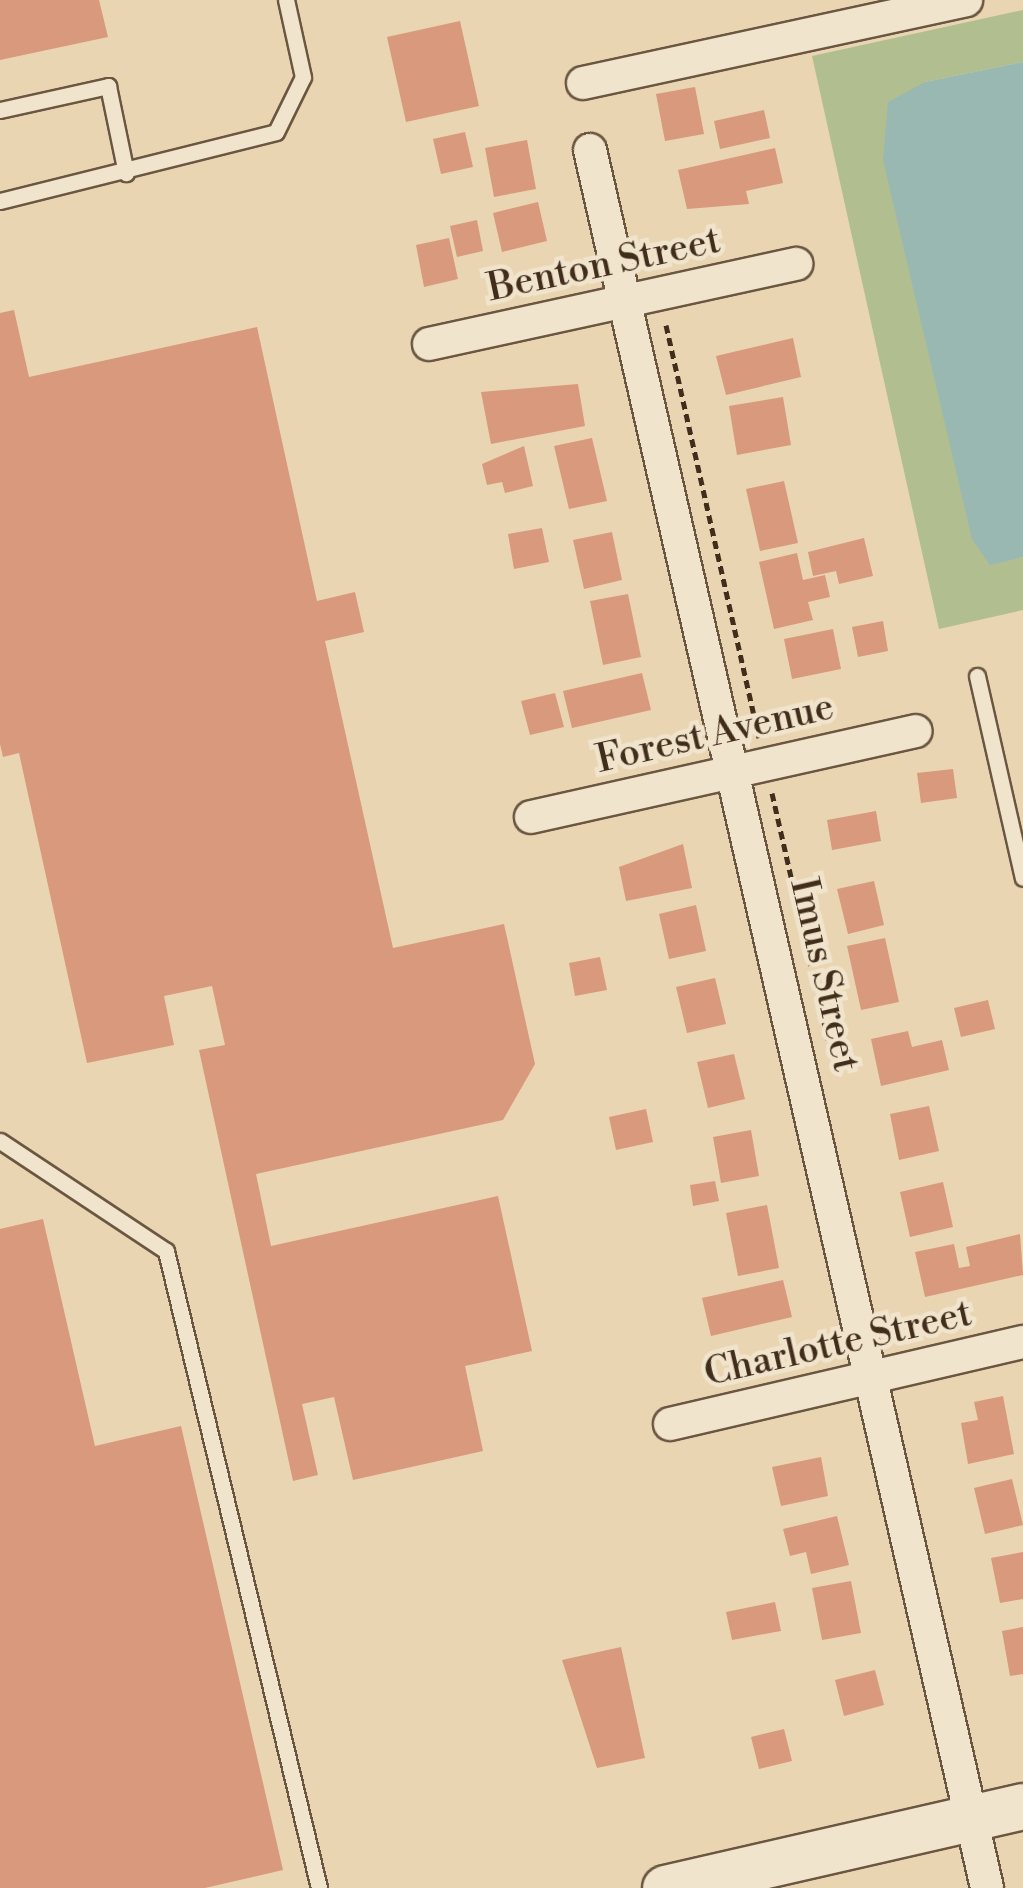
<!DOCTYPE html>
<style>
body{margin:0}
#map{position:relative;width:1023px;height:1888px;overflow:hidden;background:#e9d5b2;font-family:"Libre Bodoni",serif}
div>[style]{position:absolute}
.green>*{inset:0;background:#b1be90}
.water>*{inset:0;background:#98b8b1}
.building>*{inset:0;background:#d8997d}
.path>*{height:5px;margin-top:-2.5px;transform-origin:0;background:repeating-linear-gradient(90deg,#412d1b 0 8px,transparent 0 13px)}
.roads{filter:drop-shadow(2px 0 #6b5741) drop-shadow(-2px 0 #6b5741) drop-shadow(0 2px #6b5741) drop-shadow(0 -2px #6b5741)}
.lane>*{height:15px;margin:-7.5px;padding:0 7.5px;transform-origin:7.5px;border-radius:7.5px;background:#f1e4cd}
.street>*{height:32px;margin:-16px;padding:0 16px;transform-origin:16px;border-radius:16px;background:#f1e4cd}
.secondary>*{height:45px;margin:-22.5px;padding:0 22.5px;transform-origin:22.5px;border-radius:22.5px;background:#f1e4cd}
span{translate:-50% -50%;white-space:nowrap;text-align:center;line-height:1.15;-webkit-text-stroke:9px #f1e4cd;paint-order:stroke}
.street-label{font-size:38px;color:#412d1b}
</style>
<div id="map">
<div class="green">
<i style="clip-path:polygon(1023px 10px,1023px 62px,925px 82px,990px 564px,1023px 557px,1023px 610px,939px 629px,812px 56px)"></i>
</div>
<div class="water">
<i style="clip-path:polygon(1023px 62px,1023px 557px,990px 565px,972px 539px,883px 160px,888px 102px,925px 82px)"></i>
</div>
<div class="building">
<i style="clip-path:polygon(0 0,99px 0,108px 37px,0 60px)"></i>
<i style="clip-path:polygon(460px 21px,479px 106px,406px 122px,387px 37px)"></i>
<i style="clip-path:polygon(695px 87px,704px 134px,665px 141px,656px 94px)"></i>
<i style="clip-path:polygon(764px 110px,770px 138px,720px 149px,714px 121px)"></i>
<i style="clip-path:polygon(465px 132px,473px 167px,441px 174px,433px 139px)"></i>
<i style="clip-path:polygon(527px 140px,536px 189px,494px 197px,485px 148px)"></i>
<i style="clip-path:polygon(775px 148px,783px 183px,746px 191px,749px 204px,687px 209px,678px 170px)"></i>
<i style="clip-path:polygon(538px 202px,547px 241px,502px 252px,493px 213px)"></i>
<i style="clip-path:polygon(477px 220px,483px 251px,457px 257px,450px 226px)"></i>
<i style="clip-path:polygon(449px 238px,458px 279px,424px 287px,416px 245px)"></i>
<i style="clip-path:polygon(14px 310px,29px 377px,257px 327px,317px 601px,355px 592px,364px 632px,325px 641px,393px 948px,504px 924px,535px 1064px,503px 1120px,256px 1174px,271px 1246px,498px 1196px,532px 1351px,465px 1366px,483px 1451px,353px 1480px,334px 1397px,302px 1404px,318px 1475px,293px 1481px,199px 1050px,225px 1045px,212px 986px,164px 996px,174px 1045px,87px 1063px,19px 753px,3px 757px,0 744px,0 313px)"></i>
<i style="clip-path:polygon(793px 338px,801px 377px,726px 395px,716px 356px)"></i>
<i style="clip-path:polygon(578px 384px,585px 426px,491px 444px,481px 392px)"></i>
<i style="clip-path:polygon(783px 397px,791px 445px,737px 455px,729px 406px)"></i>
<i style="clip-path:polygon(592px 438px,607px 501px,569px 509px,554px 446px)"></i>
<i style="clip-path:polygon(524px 446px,533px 486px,505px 493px,502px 482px,487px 485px,482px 464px)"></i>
<i style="clip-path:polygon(784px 481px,798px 543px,760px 551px,746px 489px)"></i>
<i style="clip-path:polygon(542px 528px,549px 562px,514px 569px,508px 534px)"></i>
<i style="clip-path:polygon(612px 532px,622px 580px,584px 589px,573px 540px)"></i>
<i style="clip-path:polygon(864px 538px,873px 576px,839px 584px,836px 571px,813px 576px,808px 552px)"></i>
<i style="clip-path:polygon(797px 553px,803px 580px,825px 575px,830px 597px,808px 602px,813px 620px,774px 629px,759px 562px)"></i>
<i style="clip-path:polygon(628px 594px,641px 657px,603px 665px,590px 601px)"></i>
<i style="clip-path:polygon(883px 621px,888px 651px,858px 657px,852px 627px)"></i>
<i style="clip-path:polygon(833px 629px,841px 669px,792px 679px,784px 639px)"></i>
<i style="clip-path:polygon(642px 673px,651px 710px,572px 728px,563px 691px)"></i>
<i style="clip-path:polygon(555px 693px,564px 727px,530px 735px,521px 701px)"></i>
<i style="clip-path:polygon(953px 769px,957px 798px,921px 803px,917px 773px)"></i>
<i style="clip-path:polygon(876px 811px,881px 841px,832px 850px,827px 820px)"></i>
<i style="clip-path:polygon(683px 844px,692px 888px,626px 901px,619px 867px)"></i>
<i style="clip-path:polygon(874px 881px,884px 925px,848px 934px,837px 889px)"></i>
<i style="clip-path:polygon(696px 905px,706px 951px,669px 959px,659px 914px)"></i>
<i style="clip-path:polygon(885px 938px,899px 1002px,861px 1010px,847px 946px)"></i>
<i style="clip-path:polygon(600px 957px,607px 990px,575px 996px,569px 963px)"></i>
<i style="clip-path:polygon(715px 978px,726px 1024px,687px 1033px,676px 987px)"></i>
<i style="clip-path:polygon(988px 1000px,995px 1029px,961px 1037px,954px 1008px)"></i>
<i style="clip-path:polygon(908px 1031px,912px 1047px,942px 1040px,949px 1070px,881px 1086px,871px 1039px)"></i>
<i style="clip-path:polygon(734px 1054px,745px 1099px,708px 1108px,697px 1062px)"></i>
<i style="clip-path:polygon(929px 1106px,939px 1151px,899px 1160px,890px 1114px)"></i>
<i style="clip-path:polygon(646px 1109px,653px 1142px,616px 1150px,609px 1117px)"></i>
<i style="clip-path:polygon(751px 1130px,759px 1176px,721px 1183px,713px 1137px)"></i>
<i style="clip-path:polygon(715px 1181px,719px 1201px,693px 1206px,690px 1185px)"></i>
<i style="clip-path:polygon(943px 1182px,953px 1227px,910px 1237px,900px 1192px)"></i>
<i style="clip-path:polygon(767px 1205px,779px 1268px,738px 1276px,726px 1213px)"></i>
<i style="clip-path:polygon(43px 1219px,95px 1446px,181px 1426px,283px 1870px,205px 1888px,0 1888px,0 1229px)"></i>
<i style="clip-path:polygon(1020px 1234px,1023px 1275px,925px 1297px,915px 1252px,954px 1244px,959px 1268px,970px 1266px,966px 1247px)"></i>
<i style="clip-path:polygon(783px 1280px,792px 1317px,711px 1336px,702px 1298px)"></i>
<i style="clip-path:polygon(1003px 1396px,1014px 1454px,968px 1464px,961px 1423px,978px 1420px,974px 1402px)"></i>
<i style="clip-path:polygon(821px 1457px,828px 1496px,781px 1506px,772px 1467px)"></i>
<i style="clip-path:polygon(1012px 1479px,1023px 1525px,985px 1534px,974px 1488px)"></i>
<i style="clip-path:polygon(837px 1516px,849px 1565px,811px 1574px,806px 1552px,790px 1556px,783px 1529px)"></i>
<i style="clip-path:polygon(1023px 1552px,1023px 1599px,1000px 1603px,991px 1558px)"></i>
<i style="clip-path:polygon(851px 1581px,861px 1633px,822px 1640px,812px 1588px)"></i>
<i style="clip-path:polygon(775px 1602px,781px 1631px,732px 1640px,726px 1612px)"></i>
<i style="clip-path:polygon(1023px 1627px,1023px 1674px,1010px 1676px,1002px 1631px)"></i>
<i style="clip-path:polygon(621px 1647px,645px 1758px,597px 1768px,562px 1660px)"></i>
<i style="clip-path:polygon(875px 1670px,884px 1705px,844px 1716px,835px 1680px)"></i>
<i style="clip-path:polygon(784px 1729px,792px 1761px,759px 1769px,751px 1737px)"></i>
</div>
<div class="path">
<i style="left:666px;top:325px;width:423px;rotate:77.3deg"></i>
<i style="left:772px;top:793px;width:253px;rotate:77.2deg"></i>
</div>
<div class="roads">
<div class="lane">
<i style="left:0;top:110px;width:111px;rotate:-12.5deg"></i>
<i style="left:108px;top:86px;width:89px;rotate:78.3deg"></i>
<i style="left:0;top:201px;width:284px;rotate:-14deg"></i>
<i style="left:276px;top:132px;width:61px;rotate:-63.9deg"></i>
<i style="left:303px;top:77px;width:79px;rotate:-102.4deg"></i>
<i style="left:977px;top:676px;width:207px;rotate:77.2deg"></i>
<i style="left:0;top:1141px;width:199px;rotate:33.5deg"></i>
<i style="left:166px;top:1251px;width:655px;rotate:76.49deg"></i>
</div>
<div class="street">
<i style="left:583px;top:83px;width:392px;rotate:-12.2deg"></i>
<i style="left:590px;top:150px;width:1783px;rotate:77.13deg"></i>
<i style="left:429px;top:344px;width:376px;rotate:-12.3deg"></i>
<i style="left:531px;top:817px;width:394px;rotate:-12.6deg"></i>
<i style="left:670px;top:1424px;width:362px;rotate:-13.1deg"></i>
</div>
<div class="secondary">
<i style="left:665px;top:1888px;width:367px;rotate:-12.9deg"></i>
</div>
</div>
<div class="street-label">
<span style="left:604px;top:265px;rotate:-12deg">Benton Street</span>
<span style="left:715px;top:734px;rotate:-13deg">Forest Avenue</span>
<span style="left:824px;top:975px;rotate:77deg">Imus Street</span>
<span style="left:838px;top:1344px;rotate:-13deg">Charlotte Street</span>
</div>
</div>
